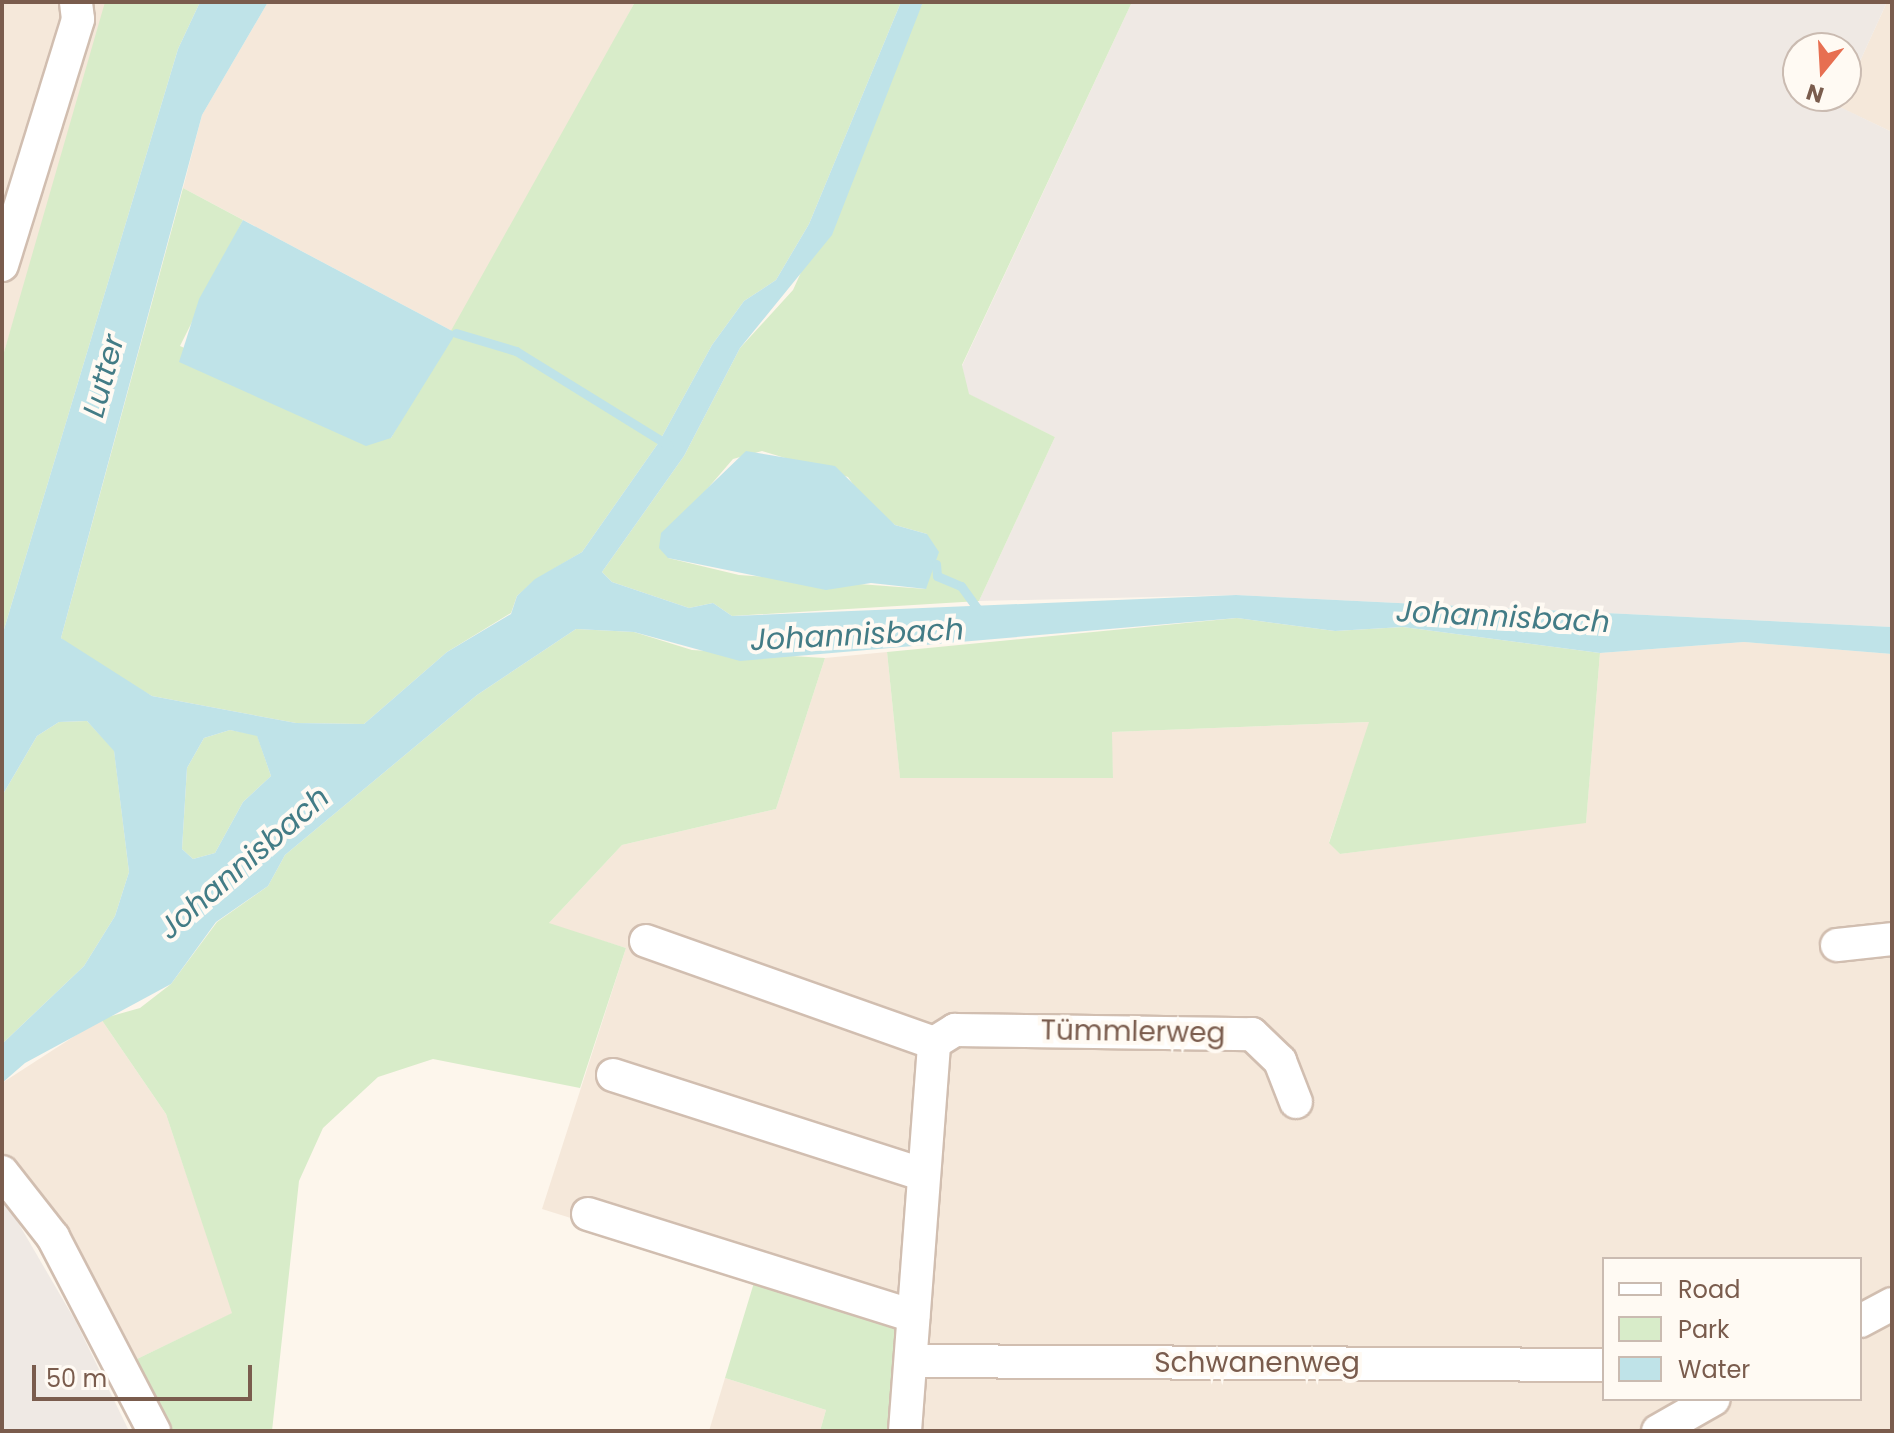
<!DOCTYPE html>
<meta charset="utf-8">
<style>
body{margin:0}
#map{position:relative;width:1894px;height:1433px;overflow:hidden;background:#fdf6ec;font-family:Poppins,sans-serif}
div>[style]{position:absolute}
.residential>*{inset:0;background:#f5e8da}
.industrial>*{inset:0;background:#efe9e4}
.green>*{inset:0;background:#d8ecc9}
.water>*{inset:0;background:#bfe3e8}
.stream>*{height:9px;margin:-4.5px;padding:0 4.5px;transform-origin:4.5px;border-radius:4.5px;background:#bfe3e8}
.roads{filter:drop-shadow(2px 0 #d1beb0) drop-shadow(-2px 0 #d1beb0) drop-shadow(0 2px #d1beb0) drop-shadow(0 -2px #d1beb0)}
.street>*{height:32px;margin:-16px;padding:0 16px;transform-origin:16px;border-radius:16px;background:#fff}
span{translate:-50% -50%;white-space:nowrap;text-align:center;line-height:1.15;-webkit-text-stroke:8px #fffaf3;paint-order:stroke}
.street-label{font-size:28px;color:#7a5c4d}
.water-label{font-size:30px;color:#437c86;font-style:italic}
.frame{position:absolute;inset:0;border:4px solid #7a5c4d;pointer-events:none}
.legend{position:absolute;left:1602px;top:1257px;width:260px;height:144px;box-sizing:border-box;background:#fffaf3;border:2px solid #cabbb1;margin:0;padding:10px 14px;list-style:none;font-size:24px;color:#7a5c4d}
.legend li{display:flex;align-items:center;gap:16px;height:40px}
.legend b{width:40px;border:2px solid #cabbb1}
.north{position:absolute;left:1782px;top:32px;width:80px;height:80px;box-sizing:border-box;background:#fffaf3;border:2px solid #cabbb1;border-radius:50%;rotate:198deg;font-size:22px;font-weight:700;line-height:32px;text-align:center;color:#7a5c4d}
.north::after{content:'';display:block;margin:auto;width:28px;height:36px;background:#e76f51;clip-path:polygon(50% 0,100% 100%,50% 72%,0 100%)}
.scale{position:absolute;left:32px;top:1365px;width:220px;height:36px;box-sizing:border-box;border:4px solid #7a5c4d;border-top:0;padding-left:10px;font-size:24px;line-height:28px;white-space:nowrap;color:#7a5c4d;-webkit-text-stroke:6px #fffaf3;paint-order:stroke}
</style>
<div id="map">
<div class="residential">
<i style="clip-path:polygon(2px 2px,105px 2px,106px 17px,2px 359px)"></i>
<i style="clip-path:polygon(268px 2px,635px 2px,456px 333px,183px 188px,202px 115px)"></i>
<i style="clip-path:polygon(1887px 2px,1892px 2px,1892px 132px,1839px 107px)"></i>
<i style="clip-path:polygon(evenodd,1744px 642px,1892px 654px,1892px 1431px,898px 1431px,756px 1276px,542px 1209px,626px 948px,548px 924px,622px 845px,776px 809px,825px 658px,887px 652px,900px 777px,1113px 778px,1111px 732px,1370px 722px,1329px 842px,1340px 854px,1586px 822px,1600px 653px,1744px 642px,1604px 1259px,1860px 1259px,1860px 1399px,1604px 1399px,1604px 1259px)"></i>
<i style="clip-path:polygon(101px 1019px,166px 1114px,233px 1313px,137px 1359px,60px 1219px,2px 1155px,2px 1083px)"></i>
<i style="clip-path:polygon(725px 1378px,826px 1410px,820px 1431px,709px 1431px)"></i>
</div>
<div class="industrial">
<i style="clip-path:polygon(1132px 2px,1887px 2px,1846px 92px,1846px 48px,1798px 48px,1798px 96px,1844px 96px,1840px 107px,1892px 132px,1892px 627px,1236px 595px,979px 601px,1055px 437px,968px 394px,962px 366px)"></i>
<i style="clip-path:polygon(2px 1195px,76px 1322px,129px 1431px,2px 1431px)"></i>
</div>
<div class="green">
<i style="clip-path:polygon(105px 2px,200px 2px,178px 49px,2px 636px,2px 359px)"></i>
<i style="clip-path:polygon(635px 2px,901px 2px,809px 224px,776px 280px,744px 301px,712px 345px,659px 442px,582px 552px,535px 580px,517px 596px,511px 613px,447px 652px,364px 724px,296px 723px,152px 696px,85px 659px,61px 638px,183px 188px,243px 220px,180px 346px,391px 438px)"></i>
<i style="clip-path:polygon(evenodd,923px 2px,1132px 2px,962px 365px,969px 394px,1055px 437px,979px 601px,732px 616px,713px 603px,689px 608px,612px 582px,602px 572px,684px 456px,740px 348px,793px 290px,923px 2px,762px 451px,848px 477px,865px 502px,895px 525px,927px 534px,926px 589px,739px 575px,668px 558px,702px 495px,733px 459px,762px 451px)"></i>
<i style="clip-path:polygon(1237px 618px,1335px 631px,1403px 627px,1600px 653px,1586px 823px,1340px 854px,1329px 843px,1369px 722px,1112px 732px,1113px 778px,900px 778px,887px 652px)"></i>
<i style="clip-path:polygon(576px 629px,634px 632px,692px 650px,825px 658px,776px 809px,622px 845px,549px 923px,626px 948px,580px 1088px,433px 1059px,378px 1077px,323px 1128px,299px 1181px,272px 1431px,171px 1431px,137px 1359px,232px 1313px,166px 1114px,101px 1019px,140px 1008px,171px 984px,217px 922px,268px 886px,285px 855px,477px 695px)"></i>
<i style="clip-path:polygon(87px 721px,114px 750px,129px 872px,115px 916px,84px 966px,2px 1044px,2px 796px,37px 736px,59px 722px)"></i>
<i style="clip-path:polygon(230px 730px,257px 735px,271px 776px,243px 802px,215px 853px,193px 859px,182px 849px,187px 768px,204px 738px)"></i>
<i style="clip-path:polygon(756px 1276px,907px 1324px,898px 1431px,820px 1431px,826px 1410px,725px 1378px)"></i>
</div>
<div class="water">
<i style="clip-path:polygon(evenodd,200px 2px,268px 2px,202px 115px,61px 638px,152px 696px,296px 723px,364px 724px,447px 652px,511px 614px,517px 596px,535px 579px,582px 552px,659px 442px,712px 345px,744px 301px,776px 280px,809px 224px,901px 2px,923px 2px,832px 235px,740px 348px,684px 456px,602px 572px,612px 582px,689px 608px,713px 603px,732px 616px,1236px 595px,1892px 627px,1892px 654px,1744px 642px,1600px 653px,1403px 627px,1335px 631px,1237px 618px,740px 661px,634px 632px,576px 629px,477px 695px,285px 855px,268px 886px,216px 922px,171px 984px,25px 1063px,2px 1083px,2px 1044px,84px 966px,115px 916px,129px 872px,114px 751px,87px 721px,59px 722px,37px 736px,2px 796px,2px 636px,178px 49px,200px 2px,230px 730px,257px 736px,271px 776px,243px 802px,215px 853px,193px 859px,182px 849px,187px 768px,204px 738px,230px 730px)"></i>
<i style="clip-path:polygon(243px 220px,456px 333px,391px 438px,366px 446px,179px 362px,199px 299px)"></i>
<i style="clip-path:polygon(746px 451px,835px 466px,895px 525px,927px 534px,939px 552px,926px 589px,871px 583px,826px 590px,668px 558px,659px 548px,661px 533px)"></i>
</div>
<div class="stream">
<i style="left:456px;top:333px;width:63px;rotate:16.7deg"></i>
<i style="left:516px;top:351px;width:179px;rotate:31.7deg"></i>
<i style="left:936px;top:564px;width:12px;rotate:85deg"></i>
<i style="left:937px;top:576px;width:26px;rotate:23deg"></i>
<i style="left:961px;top:586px;width:31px;rotate:54deg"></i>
</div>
<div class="roads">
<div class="street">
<i style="left:2px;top:265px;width:257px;rotate:-72.8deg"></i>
<i style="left:78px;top:19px;width:17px;rotate:-97deg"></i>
<i style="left:646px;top:941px;width:306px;rotate:19.5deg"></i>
<i style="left:1837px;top:945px;width:55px;rotate:-6.2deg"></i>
<i style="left:613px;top:1075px;width:324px;rotate:17.8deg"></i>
<i style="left:2px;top:1172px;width:83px;rotate:51.9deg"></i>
<i style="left:53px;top:1237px;width:219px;rotate:62.5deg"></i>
<i style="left:588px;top:1214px;width:341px;rotate:17.4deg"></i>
<i style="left:1860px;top:1321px;width:36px;rotate:-28deg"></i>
<i style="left:911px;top:1361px;width:693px;rotate:0.33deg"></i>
<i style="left:905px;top:1431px;width:389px;rotate:-85.7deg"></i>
<i style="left:934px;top:1043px;width:25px;rotate:-32deg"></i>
<i style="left:955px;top:1030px;width:297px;rotate:0.8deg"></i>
<i style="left:1252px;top:1034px;width:39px;rotate:44deg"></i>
<i style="left:1280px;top:1061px;width:44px;rotate:68.7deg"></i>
<i style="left:1658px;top:1431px;width:64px;rotate:-29.7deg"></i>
</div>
</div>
<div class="street-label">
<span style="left:1133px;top:1032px;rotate:1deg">Tümmlerweg</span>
<span style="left:1257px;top:1363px">Schwanenweg</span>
</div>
<div class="water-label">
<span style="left:104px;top:376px;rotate:-75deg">Lutter</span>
<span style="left:1503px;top:617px;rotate:3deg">Johannisbach</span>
<span style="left:857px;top:635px;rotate:-3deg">Johannisbach</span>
<span style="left:244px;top:863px;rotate:-41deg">Johannisbach</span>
</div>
<div class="frame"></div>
<ul class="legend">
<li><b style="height:10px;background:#fff"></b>Road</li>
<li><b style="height:22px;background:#d8ecc9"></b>Park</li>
<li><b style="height:22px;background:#bfe3e8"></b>Water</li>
</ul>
<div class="north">N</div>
<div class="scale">50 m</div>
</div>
